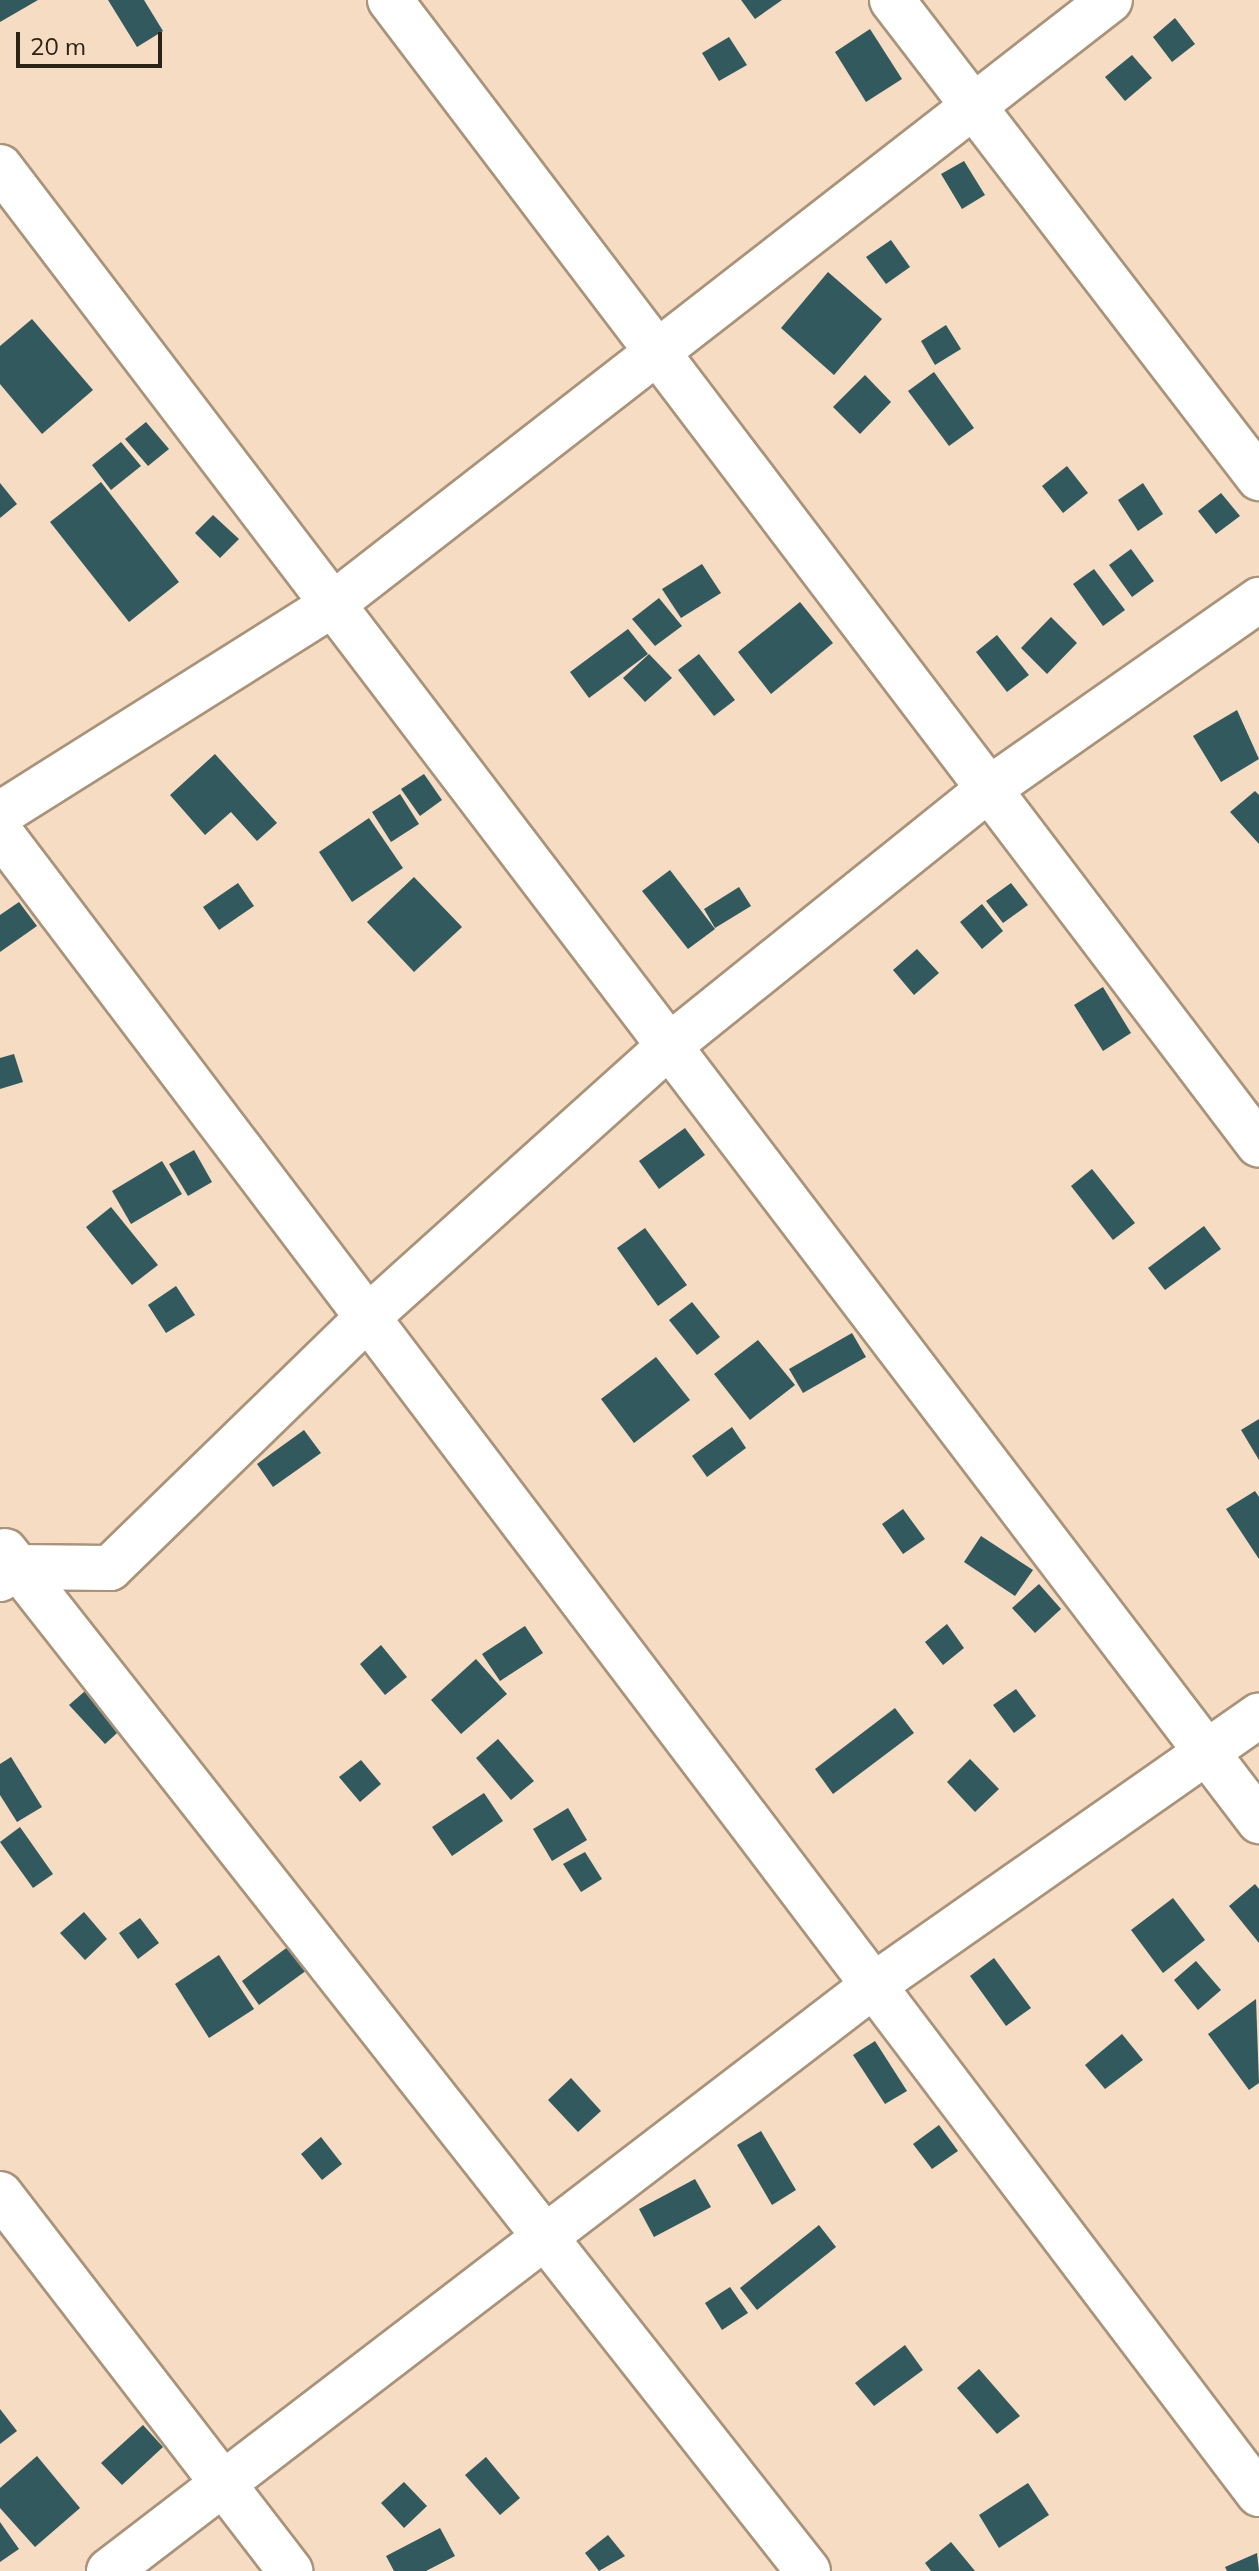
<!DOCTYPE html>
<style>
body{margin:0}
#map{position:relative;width:1259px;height:2571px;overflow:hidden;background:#f5dcc2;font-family:Mulish,sans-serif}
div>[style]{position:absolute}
.building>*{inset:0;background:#32595d}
.roads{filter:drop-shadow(2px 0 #a9937a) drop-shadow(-2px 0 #a9937a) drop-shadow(0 2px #a9937a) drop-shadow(0 -2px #a9937a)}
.street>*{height:44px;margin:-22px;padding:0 22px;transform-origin:22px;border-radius:22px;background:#fff}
span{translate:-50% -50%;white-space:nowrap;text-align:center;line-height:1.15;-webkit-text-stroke:8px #f5dcc2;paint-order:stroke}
.scale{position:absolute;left:16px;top:32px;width:146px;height:36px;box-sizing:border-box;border:4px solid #2b2218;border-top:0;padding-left:10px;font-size:24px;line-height:28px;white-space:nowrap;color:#2b2218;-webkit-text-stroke:6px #f5dcc2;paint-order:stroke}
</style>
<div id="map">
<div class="building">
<i style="clip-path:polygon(0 0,38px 0,0 22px)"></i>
<i style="clip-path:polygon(108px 0,144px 0,163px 31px,137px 47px)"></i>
<i style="clip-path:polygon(741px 0,782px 0,755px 19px)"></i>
<i style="clip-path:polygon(1175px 18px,1195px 44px,1172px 62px,1153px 37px)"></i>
<i style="clip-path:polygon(870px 29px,902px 79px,866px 102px,835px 52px)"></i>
<i style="clip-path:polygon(729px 37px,747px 65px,719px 81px,702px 53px)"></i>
<i style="clip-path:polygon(1132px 55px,1152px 78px,1125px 101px,1105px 77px)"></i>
<i style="clip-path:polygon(964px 161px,985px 195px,962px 209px,941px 174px)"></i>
<i style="clip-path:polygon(891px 240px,910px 267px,886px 284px,866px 257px)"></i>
<i style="clip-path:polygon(828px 272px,882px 319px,834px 375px,781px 328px)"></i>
<i style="clip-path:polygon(32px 319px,93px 390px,42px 434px,0 384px,0 346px)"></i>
<i style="clip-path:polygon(946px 325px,961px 349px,935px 365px,921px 341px)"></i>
<i style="clip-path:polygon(934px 372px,974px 428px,949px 446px,908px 391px)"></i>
<i style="clip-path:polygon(865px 375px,891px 402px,860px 434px,833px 407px)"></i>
<i style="clip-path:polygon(146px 422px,169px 449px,148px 466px,125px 439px)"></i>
<i style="clip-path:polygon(121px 442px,141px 466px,111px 490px,92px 465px)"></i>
<i style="clip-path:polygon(1067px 466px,1088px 493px,1063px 513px,1042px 486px)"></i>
<i style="clip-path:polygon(101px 482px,179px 582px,129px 622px,50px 522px)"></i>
<i style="clip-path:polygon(0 483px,17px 504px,0 518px)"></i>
<i style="clip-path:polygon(1143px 483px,1163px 514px,1138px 531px,1118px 500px)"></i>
<i style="clip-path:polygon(1221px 493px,1240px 516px,1216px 534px,1198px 511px)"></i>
<i style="clip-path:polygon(213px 515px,239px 539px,220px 558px,195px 533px)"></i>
<i style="clip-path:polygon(1131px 549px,1154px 581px,1132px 597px,1109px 565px)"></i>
<i style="clip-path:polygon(702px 564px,721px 593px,681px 618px,662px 589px)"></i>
<i style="clip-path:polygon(1094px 569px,1125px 610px,1103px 626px,1073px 584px)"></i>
<i style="clip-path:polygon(659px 598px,682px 626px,655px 646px,632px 619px)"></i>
<i style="clip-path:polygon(800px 602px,833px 643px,771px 694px,738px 652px)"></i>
<i style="clip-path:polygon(1051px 617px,1077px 643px,1047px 674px,1021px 648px)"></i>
<i style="clip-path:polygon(628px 629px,648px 654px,589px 698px,570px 672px)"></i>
<i style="clip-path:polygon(997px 635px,1029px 675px,1007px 692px,976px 652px)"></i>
<i style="clip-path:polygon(649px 654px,672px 678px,645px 702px,623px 678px)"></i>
<i style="clip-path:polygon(699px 654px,735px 700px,714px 716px,678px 670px)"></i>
<i style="clip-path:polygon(1237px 710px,1259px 759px,1221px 782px,1193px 736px)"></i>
<i style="clip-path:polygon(215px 754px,277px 823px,257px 841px,231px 812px,205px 835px,170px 795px)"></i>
<i style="clip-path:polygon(424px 774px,442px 800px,420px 816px,401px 789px)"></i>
<i style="clip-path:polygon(1255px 791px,1259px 795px,1259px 844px,1230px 812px)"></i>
<i style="clip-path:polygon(400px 794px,419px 824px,391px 842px,372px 812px)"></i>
<i style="clip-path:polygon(369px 818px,403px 868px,352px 902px,319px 852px)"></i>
<i style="clip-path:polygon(670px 870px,715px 929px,688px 949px,642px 891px)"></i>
<i style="clip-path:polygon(414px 877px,462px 927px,414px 972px,367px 922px)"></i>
<i style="clip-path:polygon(238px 883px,254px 906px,219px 930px,203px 907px)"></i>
<i style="clip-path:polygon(1011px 883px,1028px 905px,1003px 923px,986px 901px)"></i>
<i style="clip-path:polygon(739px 887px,751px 906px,715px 928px,704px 909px)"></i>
<i style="clip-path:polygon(19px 902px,37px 926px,0 952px,0 915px)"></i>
<i style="clip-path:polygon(982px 904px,1003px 931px,982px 949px,960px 922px)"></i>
<i style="clip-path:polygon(917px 949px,939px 973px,914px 995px,893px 970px)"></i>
<i style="clip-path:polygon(1103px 987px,1131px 1033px,1103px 1051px,1074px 1005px)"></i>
<i style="clip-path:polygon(14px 1054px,23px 1082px,0 1089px,0 1058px)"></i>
<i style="clip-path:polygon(685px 1128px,705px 1155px,659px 1189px,639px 1161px)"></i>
<i style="clip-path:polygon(194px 1150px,212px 1182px,188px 1196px,169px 1164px)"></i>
<i style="clip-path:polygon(162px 1161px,182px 1194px,131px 1224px,112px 1191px)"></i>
<i style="clip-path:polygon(1092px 1169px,1135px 1223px,1113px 1240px,1071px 1186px)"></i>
<i style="clip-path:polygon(111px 1207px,158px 1265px,132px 1285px,86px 1227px)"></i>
<i style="clip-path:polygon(1204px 1226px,1221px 1249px,1165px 1290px,1148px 1268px)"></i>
<i style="clip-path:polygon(645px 1228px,687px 1285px,658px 1306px,617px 1248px)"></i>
<i style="clip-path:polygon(176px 1286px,195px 1315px,166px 1333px,148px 1305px)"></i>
<i style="clip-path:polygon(692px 1302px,720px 1337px,697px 1355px,669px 1320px)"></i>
<i style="clip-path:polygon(852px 1333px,866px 1357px,803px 1393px,789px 1369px)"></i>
<i style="clip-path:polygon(758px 1340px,795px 1385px,750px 1420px,714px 1374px)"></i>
<i style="clip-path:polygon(656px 1357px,690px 1400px,634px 1443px,601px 1399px)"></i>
<i style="clip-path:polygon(1259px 1419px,1259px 1460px,1241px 1430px)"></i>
<i style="clip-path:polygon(732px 1427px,746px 1448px,707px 1477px,692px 1456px)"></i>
<i style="clip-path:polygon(304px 1430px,321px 1453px,273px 1487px,257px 1464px)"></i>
<i style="clip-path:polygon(1255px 1491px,1259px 1497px,1259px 1559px,1226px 1509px)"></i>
<i style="clip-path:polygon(903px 1509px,925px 1539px,903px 1554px,882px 1524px)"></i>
<i style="clip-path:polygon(981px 1536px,1033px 1570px,1015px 1596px,964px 1562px)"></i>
<i style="clip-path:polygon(1039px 1584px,1061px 1609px,1035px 1633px,1012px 1608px)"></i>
<i style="clip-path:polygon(947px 1624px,964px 1648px,943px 1665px,925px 1642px)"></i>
<i style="clip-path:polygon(525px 1626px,543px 1653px,500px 1681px,482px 1654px)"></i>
<i style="clip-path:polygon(381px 1645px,407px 1677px,385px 1695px,360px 1664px)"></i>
<i style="clip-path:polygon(476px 1659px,507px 1694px,461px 1734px,431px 1700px)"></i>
<i style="clip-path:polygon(92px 1685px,127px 1724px,105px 1744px,69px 1705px)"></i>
<i style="clip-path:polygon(1016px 1689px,1036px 1716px,1014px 1733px,993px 1705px)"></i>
<i style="clip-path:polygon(895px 1708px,914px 1733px,833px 1794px,815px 1769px)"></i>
<i style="clip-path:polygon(498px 1739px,534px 1781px,511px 1800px,476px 1758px)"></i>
<i style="clip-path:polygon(11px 1757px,42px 1807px,17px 1822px,0 1795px,0 1764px)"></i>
<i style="clip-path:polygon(970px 1759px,999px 1789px,975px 1812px,947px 1782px)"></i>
<i style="clip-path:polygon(361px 1760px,381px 1784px,360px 1802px,339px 1777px)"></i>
<i style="clip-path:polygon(484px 1793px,503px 1821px,452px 1856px,432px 1827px)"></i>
<i style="clip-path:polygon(568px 1808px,587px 1840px,552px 1861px,533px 1829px)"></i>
<i style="clip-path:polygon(20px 1827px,53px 1874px,33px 1888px,0 1842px)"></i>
<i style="clip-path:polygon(585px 1852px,602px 1879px,581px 1892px,563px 1864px)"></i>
<i style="clip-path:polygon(1255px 1884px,1259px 1889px,1259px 1943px,1229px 1906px)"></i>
<i style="clip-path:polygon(1173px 1898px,1205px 1940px,1163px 1973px,1131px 1930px)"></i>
<i style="clip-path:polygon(84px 1912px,107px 1939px,85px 1960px,60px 1933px)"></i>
<i style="clip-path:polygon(140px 1918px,159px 1943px,138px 1959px,119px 1933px)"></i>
<i style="clip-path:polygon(289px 1946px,307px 1970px,259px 2005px,242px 1981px)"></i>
<i style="clip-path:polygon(219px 1955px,254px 2009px,209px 2038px,175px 1984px)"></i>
<i style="clip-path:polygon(994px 1958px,1031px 2008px,1006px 2026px,970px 1976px)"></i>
<i style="clip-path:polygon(1196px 1961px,1221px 1990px,1198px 2010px,1174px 1980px)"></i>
<i style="clip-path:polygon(1256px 1999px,1259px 2083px,1249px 2090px,1208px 2034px)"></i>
<i style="clip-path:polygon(1122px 2034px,1143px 2060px,1105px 2089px,1085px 2065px)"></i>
<i style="clip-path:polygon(875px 2041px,907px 2091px,885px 2104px,853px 2055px)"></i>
<i style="clip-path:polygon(571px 2078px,601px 2111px,578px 2132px,548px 2100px)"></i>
<i style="clip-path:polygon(939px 2125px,958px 2151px,932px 2169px,913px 2144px)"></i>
<i style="clip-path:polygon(761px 2131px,796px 2190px,772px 2205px,737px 2145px)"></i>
<i style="clip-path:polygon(321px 2137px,342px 2164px,322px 2180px,301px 2154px)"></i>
<i style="clip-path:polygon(695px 2179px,711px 2207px,654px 2237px,639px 2209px)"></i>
<i style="clip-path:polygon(819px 2225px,836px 2247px,757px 2310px,740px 2288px)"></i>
<i style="clip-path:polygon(730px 2287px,748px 2313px,722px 2330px,705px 2303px)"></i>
<i style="clip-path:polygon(905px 2345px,923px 2370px,874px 2406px,855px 2383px)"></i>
<i style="clip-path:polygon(979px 2369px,1020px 2416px,997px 2434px,957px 2388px)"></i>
<i style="clip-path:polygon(0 2409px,17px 2431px,0 2444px)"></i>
<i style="clip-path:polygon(143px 2425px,163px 2447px,122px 2485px,101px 2463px)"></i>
<i style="clip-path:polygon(37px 2456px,80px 2508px,35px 2547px,0 2508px,0 2488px)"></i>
<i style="clip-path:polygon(486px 2457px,520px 2498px,500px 2515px,465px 2475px)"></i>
<i style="clip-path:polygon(404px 2482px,427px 2506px,404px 2528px,381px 2503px)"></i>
<i style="clip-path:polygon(1028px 2483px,1049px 2515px,999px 2548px,979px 2515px)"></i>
<i style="clip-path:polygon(0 2522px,19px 2549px,0 2562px)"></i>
<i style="clip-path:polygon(440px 2528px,455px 2556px,426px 2571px,394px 2571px,386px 2556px)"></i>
<i style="clip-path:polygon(608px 2535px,625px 2556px,599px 2571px,585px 2553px)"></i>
<i style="clip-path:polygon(951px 2542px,975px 2571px,931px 2571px,925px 2563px)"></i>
<i style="clip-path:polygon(1257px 2553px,1259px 2571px,1227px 2571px,1225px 2567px)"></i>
</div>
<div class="roads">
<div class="street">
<i style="left:390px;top:0;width:1437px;rotate:52.8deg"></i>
<i style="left:892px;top:0;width:603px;rotate:52.48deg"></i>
<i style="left:0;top:167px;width:2079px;rotate:52.72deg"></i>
<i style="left:0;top:814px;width:394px;rotate:-32.2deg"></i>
<i style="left:333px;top:604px;width:984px;rotate:-37.86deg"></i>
<i style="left:0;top:832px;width:2085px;rotate:52.86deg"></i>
<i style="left:5px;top:1551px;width:1298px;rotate:51.79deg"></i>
<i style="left:0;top:1579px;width:21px;rotate:-35deg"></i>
<i style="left:17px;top:1567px;width:93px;rotate:0.6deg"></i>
<i style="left:110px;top:1568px;width:360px;rotate:-44.2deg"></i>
<i style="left:368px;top:1317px;width:405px;rotate:-42deg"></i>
<i style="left:669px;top:1046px;width:410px;rotate:-38.8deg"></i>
<i style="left:989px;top:789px;width:330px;rotate:-35deg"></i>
<i style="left:0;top:2194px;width:476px;rotate:52.4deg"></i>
<i style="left:109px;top:2571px;width:964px;rotate:-37.45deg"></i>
<i style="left:874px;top:1985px;width:470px;rotate:-35deg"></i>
</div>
</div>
<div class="scale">20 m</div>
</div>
